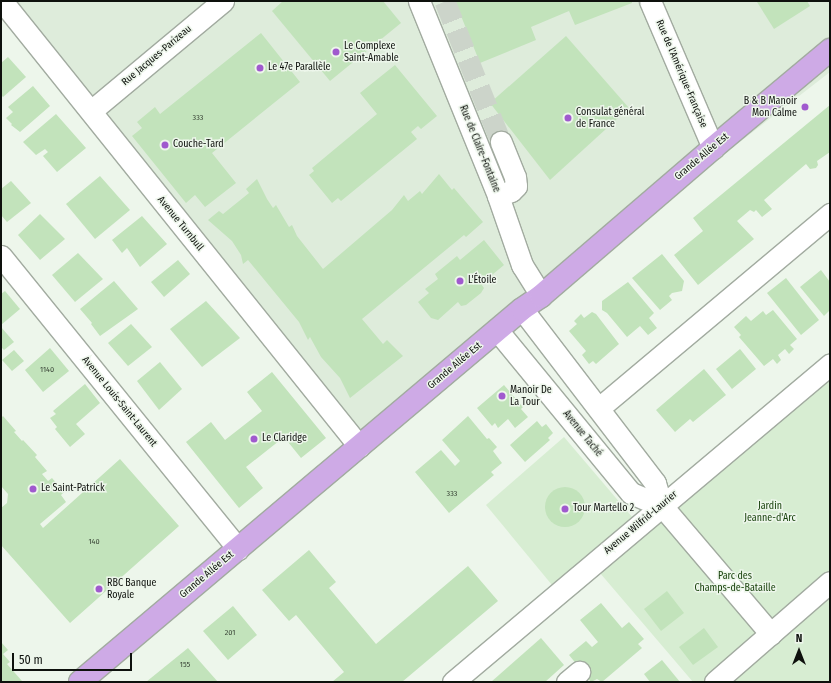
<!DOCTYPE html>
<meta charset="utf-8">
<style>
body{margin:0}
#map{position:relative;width:831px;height:683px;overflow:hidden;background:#edf6eb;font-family:"Fira Sans Condensed",sans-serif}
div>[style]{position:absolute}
.built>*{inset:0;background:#deecdb}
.green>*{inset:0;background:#d7edd2}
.building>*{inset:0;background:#c2e3bb}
.round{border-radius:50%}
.minor-tunnel>*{height:21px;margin-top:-10.5px;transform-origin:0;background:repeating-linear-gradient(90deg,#ccd4ca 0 21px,transparent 0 31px)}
.roads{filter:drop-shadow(1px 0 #a2aba0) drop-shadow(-1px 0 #a2aba0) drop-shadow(0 1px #a2aba0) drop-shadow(0 -1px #a2aba0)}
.minor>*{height:21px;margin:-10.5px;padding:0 10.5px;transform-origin:10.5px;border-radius:10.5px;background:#fff}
.major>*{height:22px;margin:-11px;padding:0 11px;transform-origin:11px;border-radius:11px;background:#ceaae6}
.dots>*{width:11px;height:11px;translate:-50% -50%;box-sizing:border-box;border:2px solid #edf6eb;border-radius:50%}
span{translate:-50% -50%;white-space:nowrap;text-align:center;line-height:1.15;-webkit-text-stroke:3px #edf6eb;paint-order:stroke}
.number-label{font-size:8px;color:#3b4638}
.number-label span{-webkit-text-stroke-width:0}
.poi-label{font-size:10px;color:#0e110d}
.left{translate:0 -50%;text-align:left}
.right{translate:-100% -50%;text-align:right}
.street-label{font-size:10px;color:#0e110d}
.park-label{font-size:10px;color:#18420c}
.frame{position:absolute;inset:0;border:2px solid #0e110d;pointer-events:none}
.north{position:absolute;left:779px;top:631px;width:40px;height:40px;-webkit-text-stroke:3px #edf6eb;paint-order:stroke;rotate:0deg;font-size:11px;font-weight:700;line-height:16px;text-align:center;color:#0e110d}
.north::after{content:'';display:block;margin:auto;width:14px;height:18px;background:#0e110d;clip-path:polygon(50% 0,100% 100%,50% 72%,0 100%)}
.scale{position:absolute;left:12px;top:653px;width:120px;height:18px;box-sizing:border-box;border:2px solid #0e110d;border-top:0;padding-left:5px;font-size:12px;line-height:14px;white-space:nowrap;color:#0e110d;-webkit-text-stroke:3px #edf6eb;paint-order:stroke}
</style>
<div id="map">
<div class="built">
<i style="clip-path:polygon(2px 1px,830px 1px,830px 72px,541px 296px,357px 450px)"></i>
</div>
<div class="green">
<i style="clip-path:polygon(830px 376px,830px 682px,693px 682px,600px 573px,656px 526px,677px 502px)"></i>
<i style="clip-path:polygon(564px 437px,633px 518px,552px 585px,486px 505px)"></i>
</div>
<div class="building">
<i style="clip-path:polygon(283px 1px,383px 1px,401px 23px,330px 81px,272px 11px)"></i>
<i style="clip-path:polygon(455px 1px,632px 1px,632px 3px,575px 25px,569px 11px,531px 27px,536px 40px,480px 63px)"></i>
<i style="clip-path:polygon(758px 1px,807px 1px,810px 6px,774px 29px,757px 2px)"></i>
<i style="clip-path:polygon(261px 33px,300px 82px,212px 153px,236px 183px,205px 207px,195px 195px,186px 203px,132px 136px,142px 128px,137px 122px,155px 107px,160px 114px)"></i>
<i style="clip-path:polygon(566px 36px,629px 108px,550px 180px,490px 103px)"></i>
<i style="clip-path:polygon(8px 57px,26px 77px,3px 97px,1px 95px,1px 63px)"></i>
<i style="clip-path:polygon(395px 65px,437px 116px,421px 129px,418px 126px,411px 132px,417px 139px,341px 201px,338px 198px,332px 203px,309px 175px,314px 171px,312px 168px,377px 114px,360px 93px)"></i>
<i style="clip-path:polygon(33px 86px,50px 106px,20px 132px,11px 125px,12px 124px,6px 118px,13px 112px,8px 107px)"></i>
<i style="clip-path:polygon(830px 105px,830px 152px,817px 161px,818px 165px,816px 168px,810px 169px,806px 164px,764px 200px,772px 209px,762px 217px,756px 210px,754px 212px,750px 210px,737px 221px,754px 239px,698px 285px,674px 255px,703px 231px,693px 218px)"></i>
<i style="clip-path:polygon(56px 114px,86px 148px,57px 172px,43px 156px,48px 152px,45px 149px,36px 155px,23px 142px)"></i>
<i style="clip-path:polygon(439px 174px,452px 190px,454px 188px,483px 222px,466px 237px,464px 235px,362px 319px,383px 344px,387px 340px,403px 356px,350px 398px,340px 378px,321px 357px,310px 337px,308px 340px,299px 322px,248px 260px,243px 264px,241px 255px,232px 241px,208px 220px,219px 211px,223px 214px,249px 193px,246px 189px,257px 179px,267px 199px,273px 208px,276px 205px,289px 227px,292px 225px,297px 236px,323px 269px,392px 210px,404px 195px,408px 201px,420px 191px,422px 194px)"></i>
<i style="clip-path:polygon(100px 176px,130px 210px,95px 239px,66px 204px)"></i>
<i style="clip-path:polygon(11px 181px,31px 203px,7px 222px,1px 215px,1px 189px)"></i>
<i style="clip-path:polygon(40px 214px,65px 239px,40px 260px,18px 235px)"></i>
<i style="clip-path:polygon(142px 216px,167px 244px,140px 267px,127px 248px,122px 253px,112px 240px)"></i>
<i style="clip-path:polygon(484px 240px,504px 265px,481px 284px,484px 288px,481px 293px,466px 305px,461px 306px,458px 302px,438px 320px,431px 318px,418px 302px,429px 293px,425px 289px,438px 279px,435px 274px,457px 256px,460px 260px)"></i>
<i style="clip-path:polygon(78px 253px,103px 279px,75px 302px,52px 275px)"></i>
<i style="clip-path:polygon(662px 254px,684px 281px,682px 291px,672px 293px,669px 296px,672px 300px,660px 310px,632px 278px)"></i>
<i style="clip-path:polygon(178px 260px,190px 274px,164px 297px,151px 282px)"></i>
<i style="clip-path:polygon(821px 270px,830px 282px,830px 310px,824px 316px,800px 287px)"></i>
<i style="clip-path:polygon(786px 278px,819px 320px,801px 335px,767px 293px)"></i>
<i style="clip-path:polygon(114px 281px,138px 309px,100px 336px,91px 324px,92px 323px,80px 309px)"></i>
<i style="clip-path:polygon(628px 282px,654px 313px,649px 318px,657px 328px,648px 335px,640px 326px,627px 337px,607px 313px,602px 310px,602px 301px)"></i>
<i style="clip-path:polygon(5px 291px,20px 309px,1px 325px,1px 294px)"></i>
<i style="clip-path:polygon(206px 301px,240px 338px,202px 367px,170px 329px)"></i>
<i style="clip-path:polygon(773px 310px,797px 339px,790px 345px,794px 349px,789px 354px,785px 349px,778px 355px,781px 360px,777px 364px,773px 359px,764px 366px,739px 337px,741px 335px,734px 327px,746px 316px,751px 321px,763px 311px,766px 315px)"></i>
<i style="clip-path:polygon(592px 312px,596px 314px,619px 344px,596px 364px,593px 361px,589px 364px,582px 355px,586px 351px,569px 331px,577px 324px,574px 321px,581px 314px,584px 318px)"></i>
<i style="clip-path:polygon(131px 324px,152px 347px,128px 366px,108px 343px)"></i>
<i style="clip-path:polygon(1px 327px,14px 342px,4px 350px,1px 347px)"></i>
<i style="clip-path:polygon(50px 348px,69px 371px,43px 392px,25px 370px)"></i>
<i style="clip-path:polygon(740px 349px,756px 369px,732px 389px,716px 369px)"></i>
<i style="clip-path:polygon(14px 350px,24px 361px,12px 371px,2px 360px)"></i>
<i style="clip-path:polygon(160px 362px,182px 389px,159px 410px,137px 381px)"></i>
<i style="clip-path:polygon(704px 369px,726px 395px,693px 422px,690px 419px,675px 432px,656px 410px)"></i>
<i style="clip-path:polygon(272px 372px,326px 438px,301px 458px,284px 437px,246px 467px,263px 488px,239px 508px,186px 442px,211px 422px,225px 440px,262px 411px,247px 392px)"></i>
<i style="clip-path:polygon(85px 384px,100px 403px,76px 424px,85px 434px,70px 447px,55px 429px,57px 427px,50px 418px,56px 414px,53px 411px)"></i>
<i style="clip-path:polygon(504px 385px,523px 407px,521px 409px,528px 417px,515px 428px,508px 419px,498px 428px,495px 423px,492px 426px,477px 408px)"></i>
<i style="clip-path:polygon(3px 416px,16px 431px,14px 432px,22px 441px,23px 440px,37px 455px,35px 457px,47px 471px,42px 474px,48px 481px,52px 478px,64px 492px,61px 495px,66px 502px,40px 524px,43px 528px,120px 459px,179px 526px,70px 623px,1px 545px,1px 508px,7px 503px,8px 494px,1px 486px,1px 418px)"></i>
<i style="clip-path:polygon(468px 416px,487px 439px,489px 438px,497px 447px,493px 451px,502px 463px,491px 472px,494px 475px,449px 513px,415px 472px,441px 450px,455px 466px,460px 461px,442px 440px)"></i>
<i style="clip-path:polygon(537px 421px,542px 427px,546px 424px,553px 433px,548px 438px,550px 440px,525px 462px,510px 445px)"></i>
<i class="round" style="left:545px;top:487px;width:40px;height:40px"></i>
<i style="clip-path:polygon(309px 550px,336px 582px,329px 588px,376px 644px,468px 566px,498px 601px,402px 682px,332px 682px,344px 672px,296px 615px,289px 621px,262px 590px)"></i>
<i style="clip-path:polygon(667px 591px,684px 613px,661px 631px,644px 609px)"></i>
<i style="clip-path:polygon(601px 603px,622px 628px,629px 622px,644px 639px,638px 644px,642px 648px,602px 682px,597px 679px,591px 682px,569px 655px,586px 641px,592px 647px,598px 642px,580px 620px)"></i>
<i style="clip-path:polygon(233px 606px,257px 635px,228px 660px,203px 631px)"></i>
<i style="clip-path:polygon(704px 628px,718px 647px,693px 665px,679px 647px)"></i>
<i style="clip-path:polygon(541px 638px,564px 665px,545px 682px,491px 682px)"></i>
<i style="clip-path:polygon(1px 642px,8px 650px,3px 654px,10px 662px,7px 664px,22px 681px,20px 682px,1px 682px)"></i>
<i style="clip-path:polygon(188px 648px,218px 682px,146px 682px)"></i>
<i style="clip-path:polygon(662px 660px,680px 682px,650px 682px,644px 674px)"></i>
</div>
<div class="minor-tunnel">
<i style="left:445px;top:1px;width:152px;rotate:68.3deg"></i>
</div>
<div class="roads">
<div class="minor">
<i style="left:2px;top:1px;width:571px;rotate:51.26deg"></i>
<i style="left:419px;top:1px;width:210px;rotate:67.9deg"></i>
<i style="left:498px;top:196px;width:73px;rotate:70.8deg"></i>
<i style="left:522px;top:265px;width:36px;rotate:58deg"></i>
<i style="left:650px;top:1px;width:160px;rotate:66.8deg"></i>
<i style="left:91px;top:111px;width:172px;rotate:-39.8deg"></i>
<i style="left:498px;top:196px;width:14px;rotate:-21deg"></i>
<i style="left:511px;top:191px;width:7px;rotate:-45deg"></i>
<i style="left:516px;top:186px;width:9px;rotate:-96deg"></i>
<i style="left:515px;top:177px;width:38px;rotate:-112deg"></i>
<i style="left:1px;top:256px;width:377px;rotate:51deg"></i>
<i style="left:522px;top:309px;width:219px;rotate:52.6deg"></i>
<i style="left:655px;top:483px;width:24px;rotate:73deg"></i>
<i style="left:662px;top:506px;width:168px;rotate:49.6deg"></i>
<i style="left:497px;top:330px;width:211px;rotate:50.6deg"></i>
<i style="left:631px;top:493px;width:34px;rotate:23deg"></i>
<i style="left:599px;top:408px;width:302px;rotate:-40deg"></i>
<i style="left:453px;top:682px;width:493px;rotate:-40.1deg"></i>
<i style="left:567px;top:682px;width:16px;rotate:-40deg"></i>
<i style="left:715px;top:682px;width:152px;rotate:-41deg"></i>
</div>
<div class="major">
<i style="left:80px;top:682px;width:578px;rotate:-40.16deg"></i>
<i style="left:522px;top:309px;width:23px;rotate:-34deg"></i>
<i style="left:541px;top:296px;width:227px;rotate:-40.7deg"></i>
<i style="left:713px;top:148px;width:153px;rotate:-39.9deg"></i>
</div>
</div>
<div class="dots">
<i style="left:336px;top:52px;background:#a05ace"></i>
<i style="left:260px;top:68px;background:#a05ace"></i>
<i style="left:805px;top:107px;background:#a05ace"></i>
<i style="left:568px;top:118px;background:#a05ace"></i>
<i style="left:165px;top:145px;background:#a05ace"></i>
<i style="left:460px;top:281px;background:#a05ace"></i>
<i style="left:502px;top:396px;background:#a05ace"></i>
<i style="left:254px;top:439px;background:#a05ace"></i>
<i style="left:33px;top:489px;background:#a05ace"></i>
<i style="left:565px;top:509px;background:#a05ace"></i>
<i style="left:99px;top:589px;background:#a05ace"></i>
</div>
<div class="number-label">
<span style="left:198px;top:118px">333</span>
<span style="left:47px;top:370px">1140</span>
<span style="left:452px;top:494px">333</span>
<span style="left:94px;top:542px">140</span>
<span style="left:230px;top:633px">201</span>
<span style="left:185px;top:665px">155</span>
</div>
<div class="poi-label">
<span class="left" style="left:344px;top:52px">Le Complexe<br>Saint-Amable</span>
<span class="left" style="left:268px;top:68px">Le 47e Parallèle</span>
<span class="right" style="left:797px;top:107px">B &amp; B Manoir<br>Mon Calme</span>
<span class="left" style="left:576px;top:118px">Consulat général<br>de France</span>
<span class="left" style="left:173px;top:145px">Couche-Tard</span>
<span class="left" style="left:468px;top:281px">L'Étoile</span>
<span class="left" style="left:510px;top:396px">Manoir De<br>La Tour</span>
<span class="left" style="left:262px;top:439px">Le Claridge</span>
<span class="left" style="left:41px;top:489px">Le Saint-Patrick</span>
<span class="left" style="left:573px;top:509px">Tour Martello 2</span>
<span class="left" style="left:107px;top:589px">RBC Banque<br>Royale</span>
</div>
<div class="street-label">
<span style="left:157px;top:56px;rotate:-40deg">Rue Jacques-Parizeau</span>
<span style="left:681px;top:74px;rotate:67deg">Rue de l'Amérique-Française</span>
<span style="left:479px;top:149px;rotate:68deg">Rue de Claire-Fontaine</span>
<span style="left:702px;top:157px;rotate:-40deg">Grande Allée Est</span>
<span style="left:180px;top:224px;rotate:51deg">Avenue Turnbull</span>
<span style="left:455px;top:366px;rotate:-40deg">Grande Allée Est</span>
<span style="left:119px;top:402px;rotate:51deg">Avenue Louis-Saint-Laurent</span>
<span style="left:582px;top:434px;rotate:51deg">Avenue Taché</span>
<span style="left:641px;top:523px;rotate:-40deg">Avenue Wilfrid-Laurier</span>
<span style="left:207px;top:575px;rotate:-40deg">Grande Allée Est</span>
</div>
<div class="park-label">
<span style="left:770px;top:512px">Jardin<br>Jeanne-d'Arc</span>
<span style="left:735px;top:582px">Parc des<br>Champs-de-Bataille</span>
</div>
<div class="frame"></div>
<div class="north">N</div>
<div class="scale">50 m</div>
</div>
